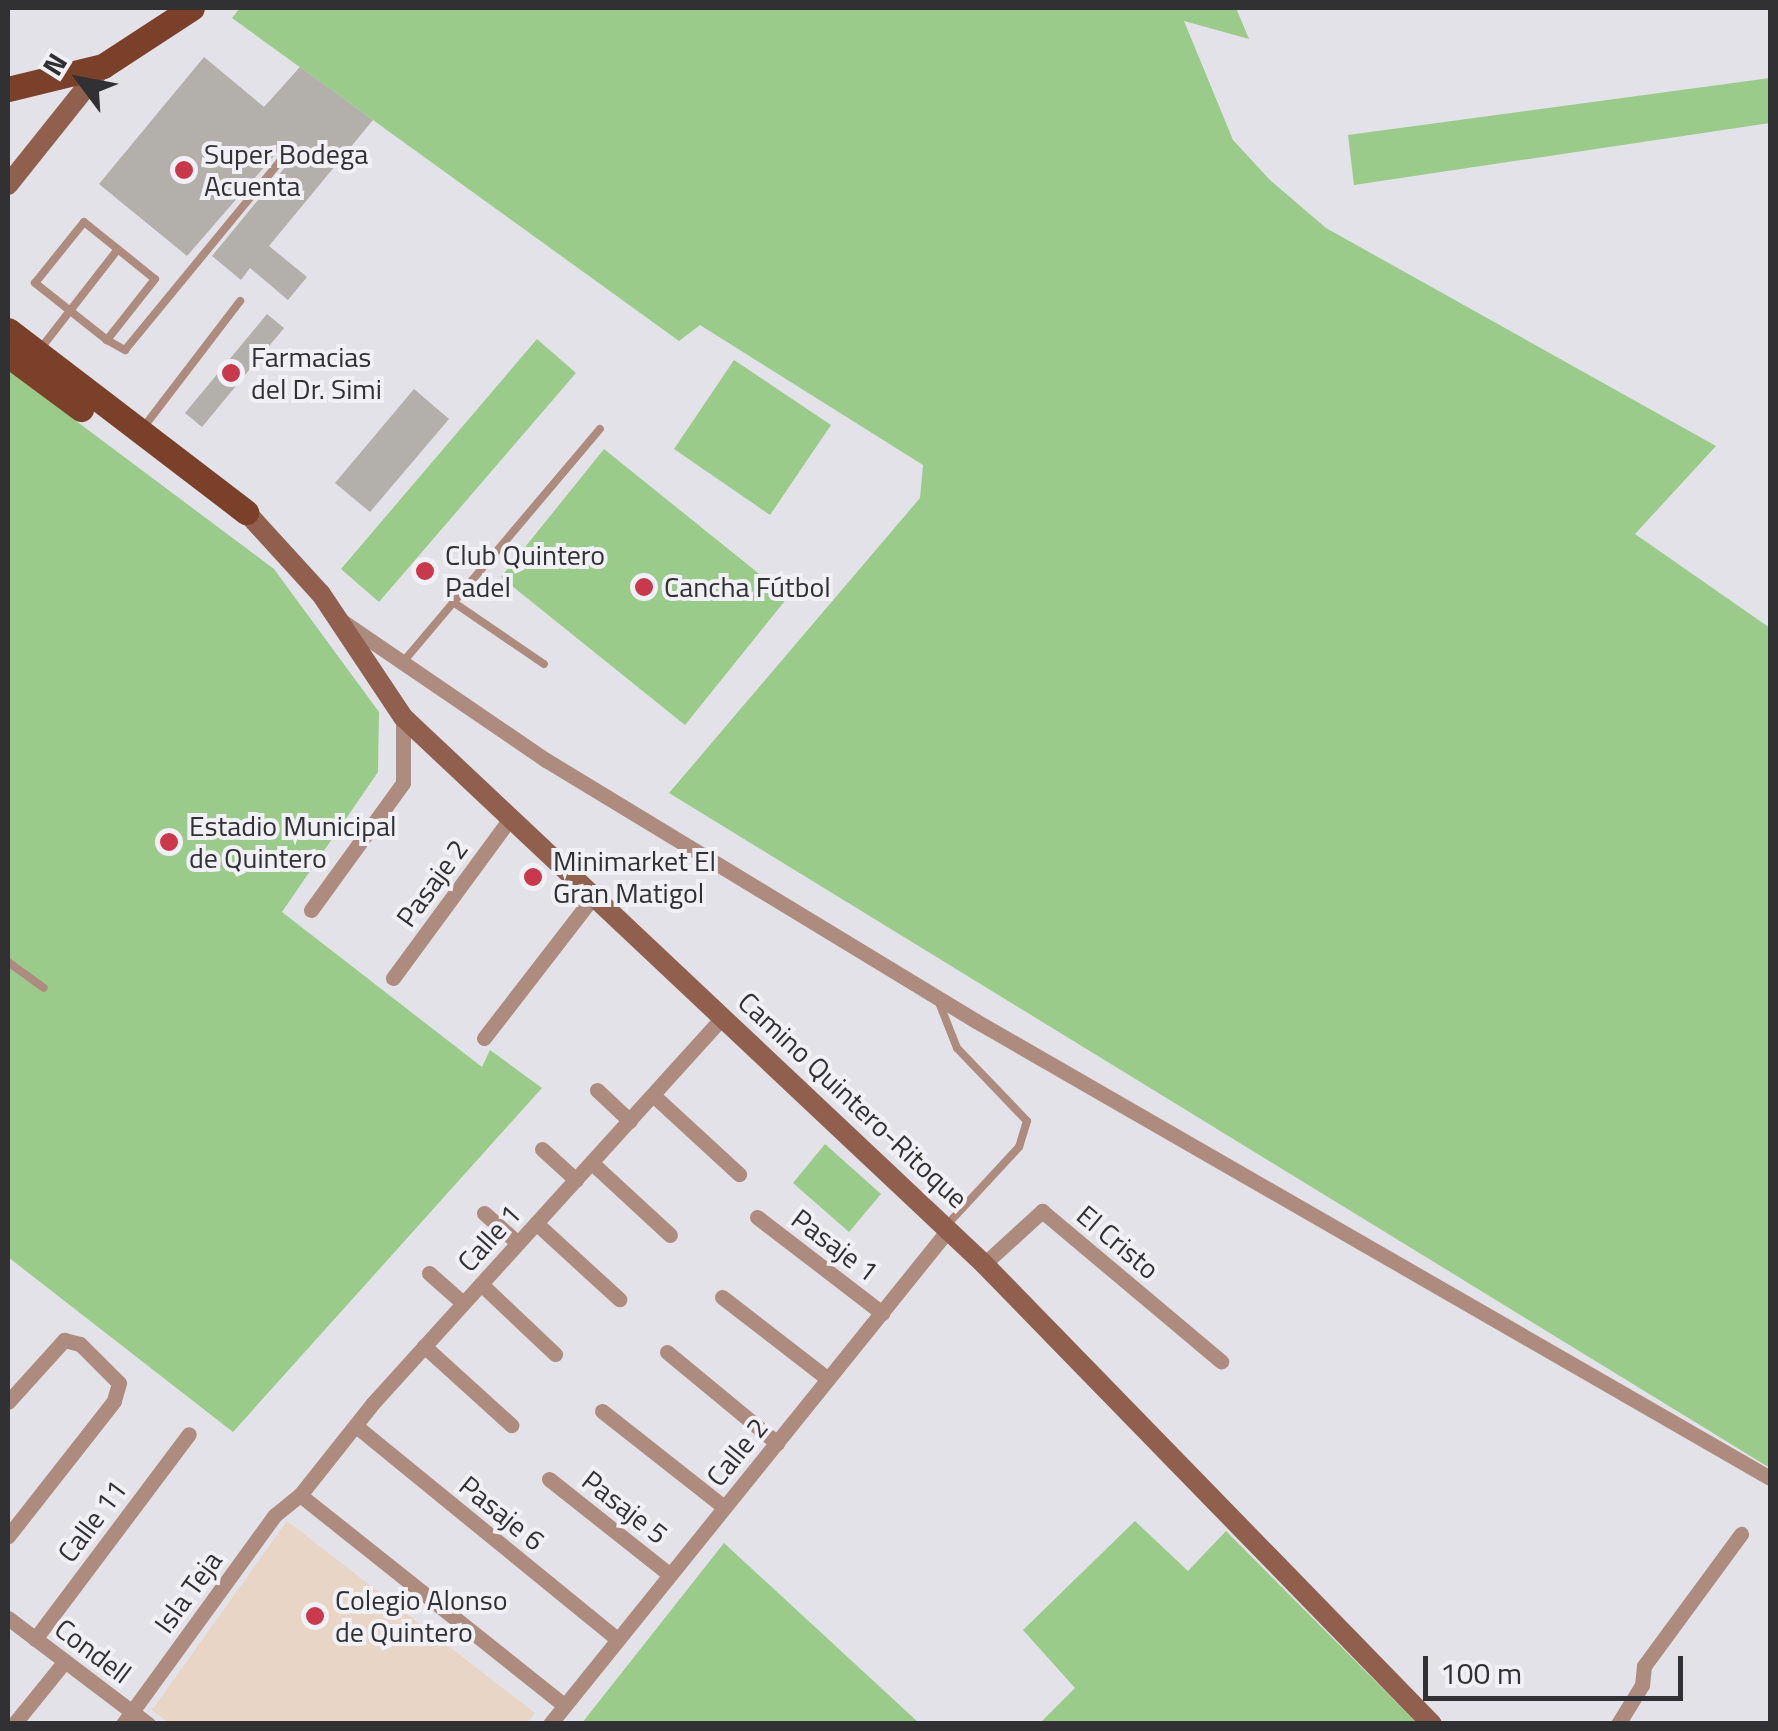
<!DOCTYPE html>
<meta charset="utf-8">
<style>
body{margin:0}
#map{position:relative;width:1778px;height:1731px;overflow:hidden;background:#e3e2e8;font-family:"Titillium Web",sans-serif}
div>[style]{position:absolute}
.education>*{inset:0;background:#e9d5c6}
.green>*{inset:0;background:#9bcb8b}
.building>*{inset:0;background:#b3afaa}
.service>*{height:8px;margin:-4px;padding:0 4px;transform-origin:4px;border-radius:4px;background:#ad8b7e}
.minor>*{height:15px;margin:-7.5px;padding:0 7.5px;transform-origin:7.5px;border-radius:7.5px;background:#ad8b7e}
.secondary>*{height:20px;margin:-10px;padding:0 10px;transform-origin:10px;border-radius:10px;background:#905f4e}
.primary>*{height:25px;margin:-12.5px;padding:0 12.5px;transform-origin:12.5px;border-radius:12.5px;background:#7a402a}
.dots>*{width:28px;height:28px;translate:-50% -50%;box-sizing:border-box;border:5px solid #f0f0f6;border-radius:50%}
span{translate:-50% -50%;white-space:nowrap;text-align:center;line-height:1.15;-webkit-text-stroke:8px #f0f0f6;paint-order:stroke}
.poi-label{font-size:28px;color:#313133}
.left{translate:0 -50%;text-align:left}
.street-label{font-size:28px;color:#313133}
.frame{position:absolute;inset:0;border:10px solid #313133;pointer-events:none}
.north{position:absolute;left:30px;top:30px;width:100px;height:100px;-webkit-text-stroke:8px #f0f0f6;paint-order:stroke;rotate:302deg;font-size:28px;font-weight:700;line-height:40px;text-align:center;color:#313133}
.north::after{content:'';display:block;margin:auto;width:35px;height:45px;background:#313133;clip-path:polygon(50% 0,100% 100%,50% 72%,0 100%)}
.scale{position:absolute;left:1423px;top:1656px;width:260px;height:45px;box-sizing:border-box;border:5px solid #313133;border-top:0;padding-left:12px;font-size:30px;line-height:35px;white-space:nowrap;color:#313133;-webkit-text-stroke:8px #f0f0f6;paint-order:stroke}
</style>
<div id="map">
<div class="education">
<i style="clip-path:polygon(287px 1521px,535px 1713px,527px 1723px,170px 1724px,152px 1710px)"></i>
</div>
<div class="green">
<i style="clip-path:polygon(240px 8px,1236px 8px,1249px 39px,1184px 21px,1233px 140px,1270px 180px,1326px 228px,1716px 446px,1635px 534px,1770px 628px,1770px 1468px,669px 793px,920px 498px,923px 465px,700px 325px,679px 341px,232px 18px)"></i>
<i style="clip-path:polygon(1770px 78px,1770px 123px,1354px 185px,1348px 135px)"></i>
<i style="clip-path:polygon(537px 339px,576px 373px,379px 602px,341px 569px)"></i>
<i style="clip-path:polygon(734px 360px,831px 425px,770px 515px,674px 449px)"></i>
<i style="clip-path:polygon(8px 370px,274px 569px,379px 712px,378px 772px,282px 912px,482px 1067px,490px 1050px,542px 1088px,233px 1432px,8px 1257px)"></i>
<i style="clip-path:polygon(604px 449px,788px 597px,685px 725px,501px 577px)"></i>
<i style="clip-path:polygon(825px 1144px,881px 1194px,849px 1232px,793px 1183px)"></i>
<i style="clip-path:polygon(1135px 1521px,1188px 1571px,1226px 1531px,1417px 1723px,1040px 1723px,1075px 1688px,1023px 1630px)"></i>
<i style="clip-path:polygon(724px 1543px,919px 1723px,582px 1723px)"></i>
</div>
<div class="building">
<i style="clip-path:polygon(204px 57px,264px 107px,300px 67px,373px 120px,269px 246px,307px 277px,288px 300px,250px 268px,241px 280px,212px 256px,291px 160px,289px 149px,279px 150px,187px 256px,99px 184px)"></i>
<i style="clip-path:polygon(267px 314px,284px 328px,202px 427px,185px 413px)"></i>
<i style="clip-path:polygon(414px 389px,449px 419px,370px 512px,335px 483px)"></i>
</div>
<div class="service">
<i style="left:84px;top:222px;width:91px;rotate:38.8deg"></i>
<i style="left:155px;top:279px;width:78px;rotate:128.2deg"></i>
<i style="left:107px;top:340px;width:92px;rotate:-141.6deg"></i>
<i style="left:35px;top:283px;width:78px;rotate:-51.2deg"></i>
<i style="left:107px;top:340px;width:21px;rotate:29deg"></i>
<i style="left:125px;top:350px;width:252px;rotate:-50.6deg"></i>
<i style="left:41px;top:348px;width:125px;rotate:-52.1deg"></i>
<i style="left:143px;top:428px;width:160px;rotate:-52.6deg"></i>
<i style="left:453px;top:602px;width:110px;rotate:34.3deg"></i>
<i style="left:403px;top:662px;width:305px;rotate:-49.8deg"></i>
<i style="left:8px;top:962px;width:44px;rotate:35.8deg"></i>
<i style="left:938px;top:1000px;width:52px;rotate:68.4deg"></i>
<i style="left:957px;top:1048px;width:101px;rotate:46.2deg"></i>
<i style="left:1027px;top:1121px;width:27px;rotate:107deg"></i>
<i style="left:1019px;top:1147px;width:109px;rotate:132.8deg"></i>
</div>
<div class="minor">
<i style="left:342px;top:621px;width:247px;rotate:34.3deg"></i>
<i style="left:546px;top:760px;width:503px;rotate:31.26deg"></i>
<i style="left:976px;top:1021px;width:916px;rotate:29.92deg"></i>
<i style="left:311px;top:910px;width:157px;rotate:-54.1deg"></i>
<i style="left:403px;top:783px;width:66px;rotate:-90deg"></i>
<i style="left:393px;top:978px;width:197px;rotate:-53.7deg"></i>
<i style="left:484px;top:1038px;width:178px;rotate:-52.3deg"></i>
<i style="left:597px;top:1090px;width:45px;rotate:43.2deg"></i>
<i style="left:653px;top:1095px;width:117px;rotate:42.6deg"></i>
<i style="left:542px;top:1149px;width:46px;rotate:42.4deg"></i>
<i style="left:592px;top:1163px;width:106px;rotate:42.7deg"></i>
<i style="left:484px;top:1213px;width:45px;rotate:41.4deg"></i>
<i style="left:757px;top:1217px;width:158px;rotate:37.5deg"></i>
<i style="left:536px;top:1223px;width:113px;rotate:42.5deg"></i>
<i style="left:984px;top:1264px;width:79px;rotate:-42.4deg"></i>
<i style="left:1042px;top:1211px;width:234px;rotate:40deg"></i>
<i style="left:429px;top:1273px;width:45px;rotate:41.4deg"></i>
<i style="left:481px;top:1284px;width:102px;rotate:43.4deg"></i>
<i style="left:722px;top:1297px;width:134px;rotate:37.7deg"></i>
<i style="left:424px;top:1346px;width:118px;rotate:42.2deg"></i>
<i style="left:667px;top:1352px;width:143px;rotate:39.6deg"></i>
<i style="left:8px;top:1402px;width:84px;rotate:-47.9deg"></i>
<i style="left:64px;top:1340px;width:16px;rotate:14deg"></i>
<i style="left:80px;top:1344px;width:55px;rotate:45deg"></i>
<i style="left:119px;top:1383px;width:19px;rotate:106deg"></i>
<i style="left:114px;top:1401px;width:172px;rotate:128.1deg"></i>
<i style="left:602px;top:1411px;width:155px;rotate:38.2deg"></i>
<i style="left:356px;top:1426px;width:337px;rotate:39.2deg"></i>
<i style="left:549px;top:1479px;width:154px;rotate:38.4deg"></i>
<i style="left:300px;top:1495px;width:337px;rotate:38.5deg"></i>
<i style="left:8px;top:1618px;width:176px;rotate:37.1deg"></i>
<i style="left:35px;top:1639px;width:256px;rotate:-53.1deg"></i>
<i style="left:14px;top:1724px;width:81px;rotate:-51deg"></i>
<i style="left:123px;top:1724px;width:258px;rotate:-54deg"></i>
<i style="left:275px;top:1515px;width:32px;rotate:-39deg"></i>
<i style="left:300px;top:1495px;width:117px;rotate:-51.6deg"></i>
<i style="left:373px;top:1403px;width:518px;rotate:-47.82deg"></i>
<i style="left:550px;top:1724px;width:634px;rotate:-51.14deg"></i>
<i style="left:1618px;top:1724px;width:46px;rotate:-58.4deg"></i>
<i style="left:1642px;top:1685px;width:19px;rotate:-84deg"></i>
<i style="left:1644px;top:1666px;width:164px;rotate:-53.7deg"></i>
</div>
<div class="secondary">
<i style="left:8px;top:185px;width:152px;rotate:-51.4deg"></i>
<i style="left:246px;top:512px;width:111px;rotate:47.6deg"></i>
<i style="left:321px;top:594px;width:148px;rotate:56.3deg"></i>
<i style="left:403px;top:717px;width:798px;rotate:43.27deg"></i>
<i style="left:984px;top:1264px;width:642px;rotate:45.76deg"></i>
</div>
<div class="primary">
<i style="left:8px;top:89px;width:98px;rotate:-13.6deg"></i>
<i style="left:103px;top:66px;width:106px;rotate:-33.1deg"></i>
<i style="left:8px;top:330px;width:300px;rotate:37.4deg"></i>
<i style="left:8px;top:355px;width:91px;rotate:36.5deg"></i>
</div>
<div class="dots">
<i style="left:184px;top:170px;background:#c9394c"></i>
<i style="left:231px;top:373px;background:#c9394c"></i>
<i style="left:425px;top:571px;background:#c9394c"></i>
<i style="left:644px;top:587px;background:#c9394c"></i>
<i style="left:169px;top:842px;background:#c9394c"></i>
<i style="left:533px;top:877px;background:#c9394c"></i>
<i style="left:315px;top:1616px;background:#c9394c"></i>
</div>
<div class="poi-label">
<span class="left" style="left:204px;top:170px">Super Bodega<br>Acuenta</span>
<span class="left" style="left:251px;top:373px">Farmacias<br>del Dr. Simi</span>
<span class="left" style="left:445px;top:571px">Club Quintero<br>Padel</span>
<span class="left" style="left:664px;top:587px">Cancha Fútbol</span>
<span class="left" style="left:189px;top:842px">Estadio Municipal<br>de Quintero</span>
<span class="left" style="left:553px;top:877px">Minimarket El<br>Gran Matigol</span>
<span class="left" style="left:335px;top:1616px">Colegio Alonso<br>de Quintero</span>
</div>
<div class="street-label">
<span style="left:432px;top:883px;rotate:-54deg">Pasaje 2</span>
<span style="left:853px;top:1100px;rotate:43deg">Camino Quintero-Ritoque</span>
<span style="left:489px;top:1238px;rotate:-48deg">Calle 1</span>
<span style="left:1118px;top:1242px;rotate:40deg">El Cristo</span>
<span style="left:835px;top:1245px;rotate:37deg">Pasaje 1</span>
<span style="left:737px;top:1452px;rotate:-51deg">Calle 2</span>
<span style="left:625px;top:1507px;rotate:38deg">Pasaje 5</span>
<span style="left:502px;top:1513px;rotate:39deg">Pasaje 6</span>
<span style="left:92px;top:1521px;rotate:-53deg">Calle 11</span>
<span style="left:188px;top:1592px;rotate:-54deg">Isla Teja</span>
<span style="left:93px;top:1651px;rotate:37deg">Condell</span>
</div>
<div class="frame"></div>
<div class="north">N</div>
<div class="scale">100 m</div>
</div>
